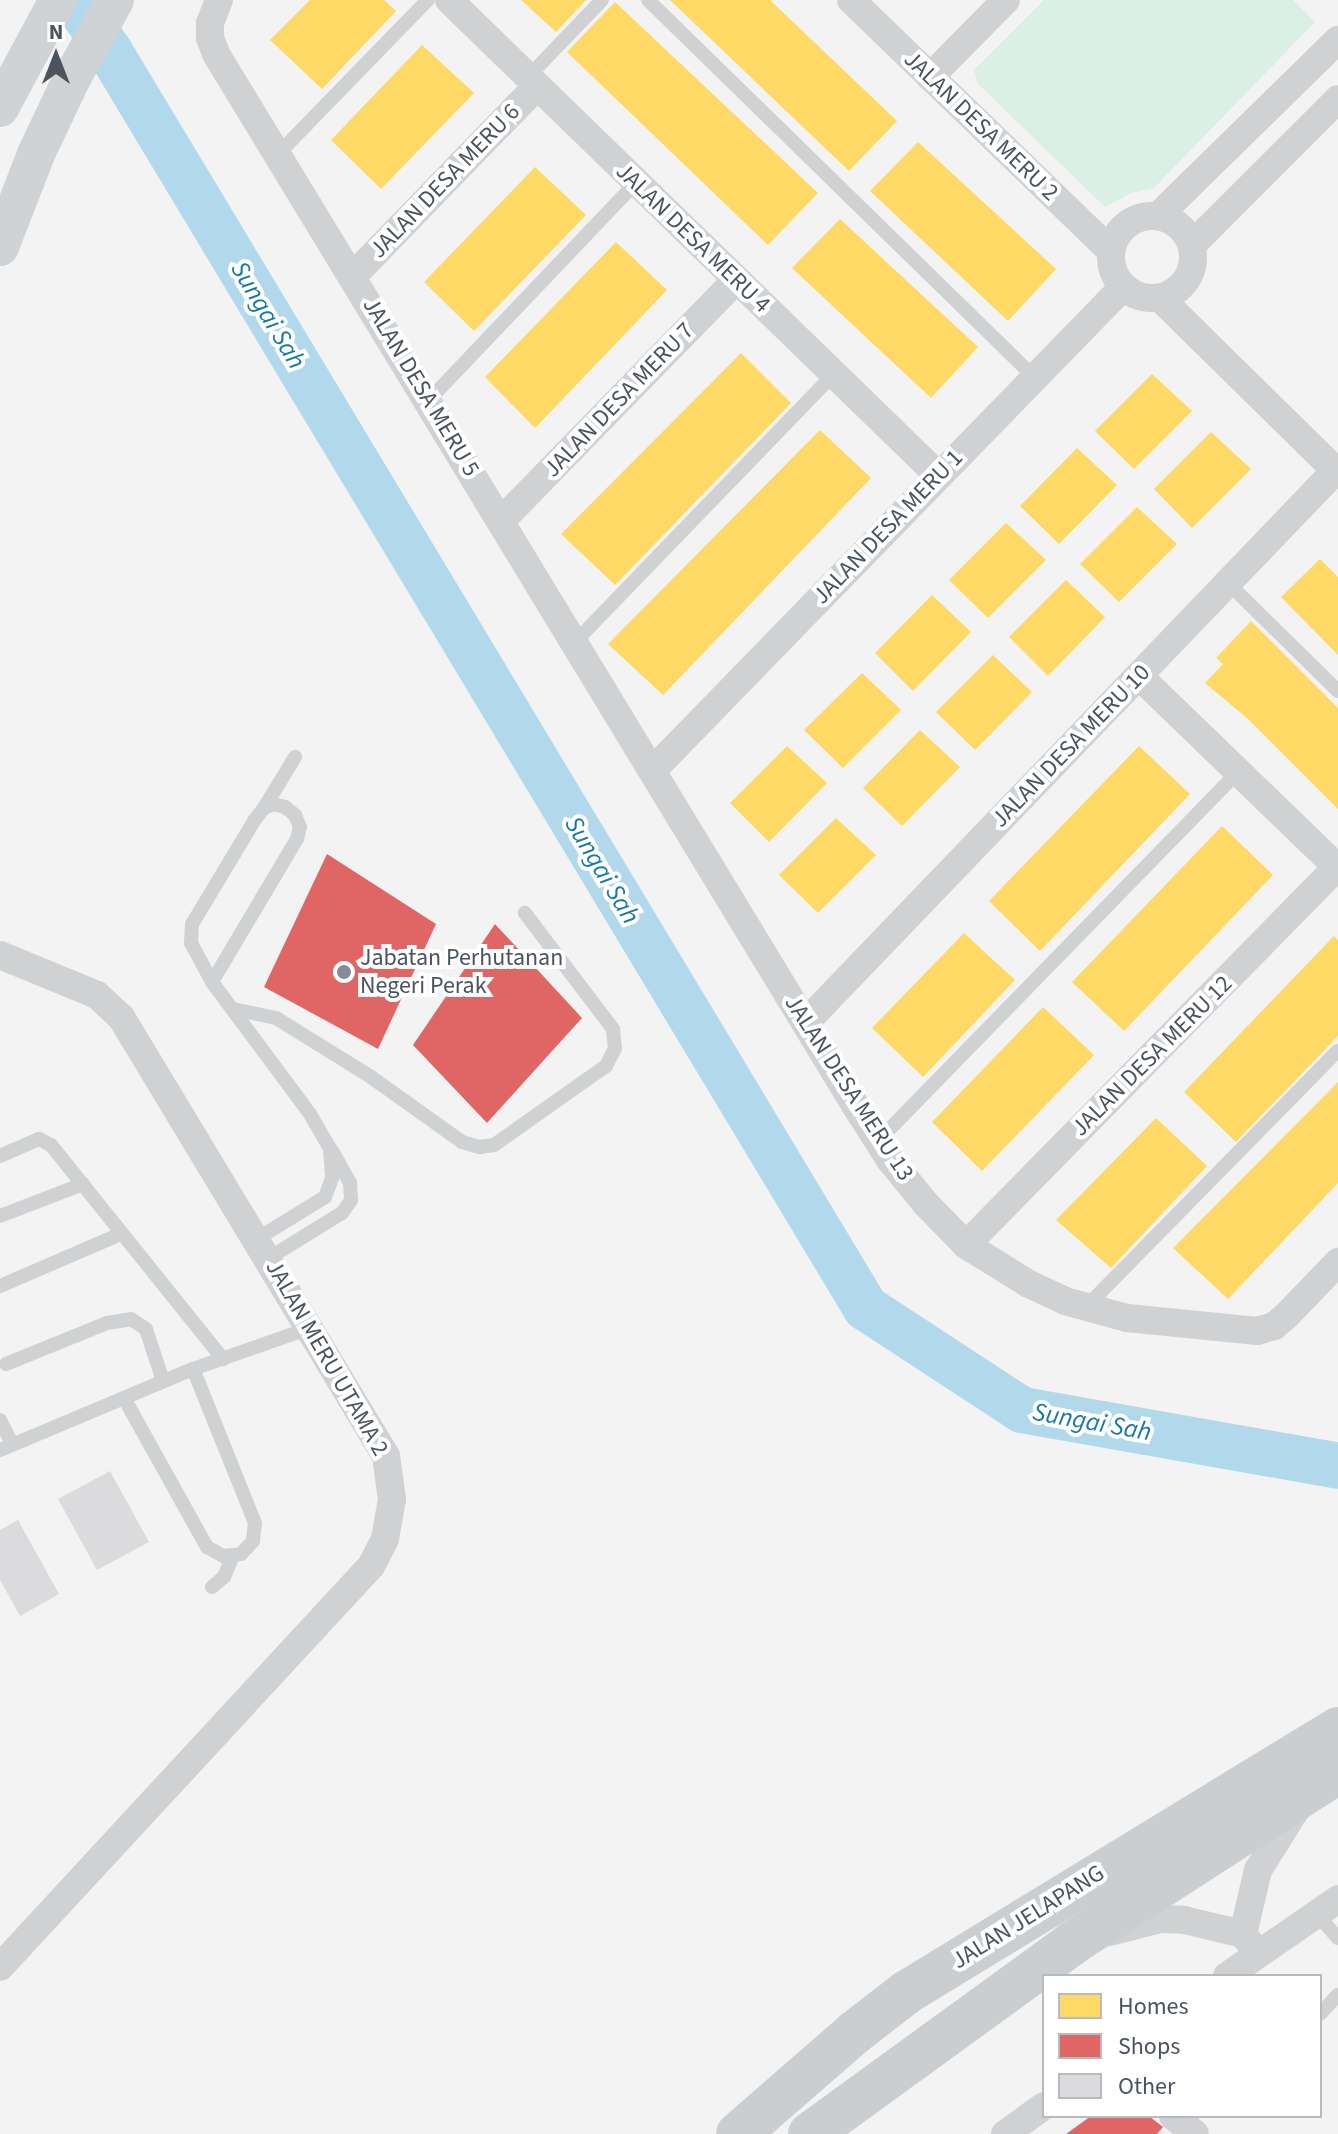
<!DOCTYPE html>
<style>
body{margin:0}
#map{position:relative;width:1338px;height:2134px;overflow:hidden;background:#f3f3f3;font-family:"Source Sans 3",sans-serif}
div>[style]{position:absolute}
.green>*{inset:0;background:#daf0e5}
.homes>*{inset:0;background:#ffd966}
.shops>*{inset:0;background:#e06666}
.river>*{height:46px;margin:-23px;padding:0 23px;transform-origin:23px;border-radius:23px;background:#b1d8eb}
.building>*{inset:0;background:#dbdbdd}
.lane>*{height:14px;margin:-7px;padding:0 7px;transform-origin:7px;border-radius:7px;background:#cfd1d3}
.street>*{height:28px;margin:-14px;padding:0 14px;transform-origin:14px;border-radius:14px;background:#cfd1d3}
.street>.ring{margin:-14px;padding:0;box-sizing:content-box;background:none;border:28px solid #cfd1d3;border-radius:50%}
.secondary>*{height:38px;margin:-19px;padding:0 19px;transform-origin:19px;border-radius:19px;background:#d0d3d5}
.primary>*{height:44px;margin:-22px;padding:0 22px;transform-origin:22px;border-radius:22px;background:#cbced0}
.dots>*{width:22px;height:22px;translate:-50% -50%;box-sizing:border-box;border:4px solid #fff;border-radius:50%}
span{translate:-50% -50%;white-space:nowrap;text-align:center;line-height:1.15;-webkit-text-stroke:8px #fff;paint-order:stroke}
.street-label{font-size:24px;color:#4b535f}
.poi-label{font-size:24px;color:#4b535f}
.left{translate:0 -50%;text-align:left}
.water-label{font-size:26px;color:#1779a6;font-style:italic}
.legend{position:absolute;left:1042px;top:1974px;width:280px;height:144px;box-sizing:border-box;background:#fff;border:2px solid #b7babf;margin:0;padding:10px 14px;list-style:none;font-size:24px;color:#4b535f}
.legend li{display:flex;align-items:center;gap:16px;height:40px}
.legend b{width:40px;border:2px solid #b7babf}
.north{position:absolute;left:16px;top:16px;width:80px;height:80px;-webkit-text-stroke:6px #fff;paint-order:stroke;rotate:0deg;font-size:22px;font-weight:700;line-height:32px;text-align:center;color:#4b535f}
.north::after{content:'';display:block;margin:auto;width:28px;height:36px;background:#4b535f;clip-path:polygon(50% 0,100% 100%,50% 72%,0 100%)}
</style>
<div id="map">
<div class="green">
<i style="clip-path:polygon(1044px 0,1293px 0,1315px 22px,1154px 188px,1131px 193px,1105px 207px,978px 84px,974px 70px)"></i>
</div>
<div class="homes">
<i style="clip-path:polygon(310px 0,384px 0,396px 11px,322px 89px,270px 40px)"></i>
<i style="clip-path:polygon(521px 0,586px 0,556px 32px)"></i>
<i style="clip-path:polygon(670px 0,770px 0,897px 121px,849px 171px)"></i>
<i style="clip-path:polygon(615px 2px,818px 193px,768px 245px,567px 52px)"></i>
<i style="clip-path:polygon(422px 45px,474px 93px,381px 189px,331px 140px)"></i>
<i style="clip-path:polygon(918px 142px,1056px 269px,1008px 321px,870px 191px)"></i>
<i style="clip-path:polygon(535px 167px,586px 215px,474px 331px,424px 282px)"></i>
<i style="clip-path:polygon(840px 219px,978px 347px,931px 398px,792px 268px)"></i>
<i style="clip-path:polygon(616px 242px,667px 290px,535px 428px,485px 377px)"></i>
<i style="clip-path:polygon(741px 353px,791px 403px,615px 585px,561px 534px)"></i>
<i style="clip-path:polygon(1152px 374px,1192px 411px,1134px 469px,1095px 431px)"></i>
<i style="clip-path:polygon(820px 430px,871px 478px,663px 695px,608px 644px)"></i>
<i style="clip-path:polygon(1211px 432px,1251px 469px,1192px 528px,1154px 489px)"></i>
<i style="clip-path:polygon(1077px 448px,1117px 485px,1059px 544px,1020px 506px)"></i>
<i style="clip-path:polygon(1137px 507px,1177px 544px,1119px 602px,1080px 564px)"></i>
<i style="clip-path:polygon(1006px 523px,1046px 560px,988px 618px,949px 580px)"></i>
<i style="clip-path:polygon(1320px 559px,1338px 577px,1338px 655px,1281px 597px)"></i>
<i style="clip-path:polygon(1066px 580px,1105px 617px,1048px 676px,1009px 637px)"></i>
<i style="clip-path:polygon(932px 595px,971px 632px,913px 691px,875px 653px)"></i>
<i style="clip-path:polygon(1251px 621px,1338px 708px,1338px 809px,1248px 719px,1205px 683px,1223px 664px,1216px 658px)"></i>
<i style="clip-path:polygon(993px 655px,1032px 692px,975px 750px,936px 712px)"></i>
<i style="clip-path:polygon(862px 673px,901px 710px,843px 768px,804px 730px)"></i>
<i style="clip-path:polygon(920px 730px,960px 767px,902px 826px,863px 788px)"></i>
<i style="clip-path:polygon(787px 746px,827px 783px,769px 842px,730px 803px)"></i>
<i style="clip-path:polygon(1139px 746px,1190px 794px,1040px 951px,989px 901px)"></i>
<i style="clip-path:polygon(836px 818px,876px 855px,818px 913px,779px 875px)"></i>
<i style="clip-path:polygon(1222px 826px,1273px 875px,1124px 1031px,1072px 982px)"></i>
<i style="clip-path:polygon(964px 933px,1015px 980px,923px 1077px,872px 1028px)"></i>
<i style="clip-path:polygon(1334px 936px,1338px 940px,1338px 1036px,1236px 1142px,1184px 1092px)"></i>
<i style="clip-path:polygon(1043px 1007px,1094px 1055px,982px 1171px,932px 1122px)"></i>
<i style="clip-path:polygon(1338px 1082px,1338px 1183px,1228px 1299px,1173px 1248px)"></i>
<i style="clip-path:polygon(1156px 1118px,1207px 1166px,1111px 1268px,1056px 1220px)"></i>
</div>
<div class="shops">
<i style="clip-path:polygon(327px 854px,436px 924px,378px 1049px,264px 987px)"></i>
<i style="clip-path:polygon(495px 924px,582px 1018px,487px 1123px,413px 1045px)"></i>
<i style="clip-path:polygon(1091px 2116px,1149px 2116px,1163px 2127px,1157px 2134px,1066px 2134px)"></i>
</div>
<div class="river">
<i style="left:74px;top:0;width:63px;rotate:55.3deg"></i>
<i style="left:110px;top:52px;width:1466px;rotate:58.96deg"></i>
<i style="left:866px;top:1308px;width:186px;rotate:33.2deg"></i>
<i style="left:1022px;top:1410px;width:321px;rotate:10deg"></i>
</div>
<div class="building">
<i style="clip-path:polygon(110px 1471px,149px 1542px,97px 1570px,58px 1499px)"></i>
<i style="clip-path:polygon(18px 1520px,59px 1594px,20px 1616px,0 1580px,0 1530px)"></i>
</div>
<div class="lane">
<i style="left:648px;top:0;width:540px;rotate:44.32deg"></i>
<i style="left:527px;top:78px;width:108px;rotate:-46.1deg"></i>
<i style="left:278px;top:154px;width:215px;rotate:-45.8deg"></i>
<i style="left:429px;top:400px;width:300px;rotate:-46.4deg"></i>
<i style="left:1228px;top:583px;width:154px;rotate:44.5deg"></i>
<i style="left:576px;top:641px;width:371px;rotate:-46deg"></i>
<i style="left:264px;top:808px;width:60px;rotate:-58.7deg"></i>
<i style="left:212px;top:982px;width:166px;rotate:-59.3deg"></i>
<i style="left:297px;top:839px;width:12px;rotate:-76deg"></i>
<i style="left:300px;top:827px;width:13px;rotate:-113deg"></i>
<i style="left:295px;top:815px;width:13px;rotate:-141deg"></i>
<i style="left:285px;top:807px;width:11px;rotate:-165deg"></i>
<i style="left:274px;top:804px;width:11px;rotate:158deg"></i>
<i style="left:264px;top:808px;width:16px;rotate:128deg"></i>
<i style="left:254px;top:821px;width:120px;rotate:121deg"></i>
<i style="left:192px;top:924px;width:19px;rotate:93deg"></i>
<i style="left:191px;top:943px;width:44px;rotate:61.7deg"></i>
<i style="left:212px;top:982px;width:164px;rotate:53.4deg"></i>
<i style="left:310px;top:1114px;width:39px;rotate:60deg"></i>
<i style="left:330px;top:1148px;width:30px;rotate:86deg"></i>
<i style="left:332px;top:1178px;width:20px;rotate:110deg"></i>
<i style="left:325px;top:1197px;width:80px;rotate:148.3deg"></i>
<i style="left:233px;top:1009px;width:44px;rotate:11.8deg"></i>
<i style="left:276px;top:1018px;width:112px;rotate:31.8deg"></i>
<i style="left:371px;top:1077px;width:112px;rotate:35.5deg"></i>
<i style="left:462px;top:1142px;width:19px;rotate:16deg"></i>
<i style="left:480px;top:1147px;width:14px;rotate:-8deg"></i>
<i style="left:494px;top:1145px;width:137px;rotate:-35.2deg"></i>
<i style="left:606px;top:1066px;width:20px;rotate:-63deg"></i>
<i style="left:615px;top:1048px;width:19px;rotate:-96deg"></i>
<i style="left:613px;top:1029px;width:146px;rotate:-127.2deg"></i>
<i style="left:878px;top:1141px;width:516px;rotate:-45.71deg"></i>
<i style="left:0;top:1156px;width:43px;rotate:-23.6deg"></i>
<i style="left:39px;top:1139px;width:13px;rotate:27deg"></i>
<i style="left:51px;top:1145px;width:275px;rotate:51.2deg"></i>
<i style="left:0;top:1216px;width:89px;rotate:-21.1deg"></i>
<i style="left:269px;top:1258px;width:86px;rotate:-31.7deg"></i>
<i style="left:342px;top:1213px;width:16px;rotate:-55deg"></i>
<i style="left:351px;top:1200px;width:17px;rotate:-93deg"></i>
<i style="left:350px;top:1183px;width:37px;rotate:-119deg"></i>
<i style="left:0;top:1286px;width:132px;rotate:-23.3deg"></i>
<i style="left:1086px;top:1307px;width:359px;rotate:-45.5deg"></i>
<i style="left:6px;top:1364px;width:109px;rotate:-22.1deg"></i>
<i style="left:107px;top:1323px;width:24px;rotate:-9deg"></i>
<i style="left:131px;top:1319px;width:18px;rotate:34deg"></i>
<i style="left:146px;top:1329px;width:55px;rotate:71.9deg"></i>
<i style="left:124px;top:1398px;width:171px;rotate:60.9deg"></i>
<i style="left:207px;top:1547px;width:18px;rotate:29deg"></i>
<i style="left:223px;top:1556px;width:18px;rotate:-6deg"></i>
<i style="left:241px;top:1554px;width:18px;rotate:-47deg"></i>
<i style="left:253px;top:1541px;width:18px;rotate:-84deg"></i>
<i style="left:255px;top:1523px;width:166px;rotate:-111.9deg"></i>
<i style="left:0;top:1420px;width:27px;rotate:63deg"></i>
<i style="left:0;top:1450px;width:209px;rotate:-22.8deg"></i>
<i style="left:193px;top:1369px;width:124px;rotate:-19.3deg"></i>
<i style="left:212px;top:1587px;width:16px;rotate:-40deg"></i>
<i style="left:224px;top:1577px;width:23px;rotate:-67deg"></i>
<i style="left:1316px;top:1913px;width:33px;rotate:49deg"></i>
<i style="left:1320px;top:2014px;width:26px;rotate:-47deg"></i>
</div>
<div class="street">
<i style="left:219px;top:0;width:25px;rotate:111deg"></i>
<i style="left:210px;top:23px;width:15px;rotate:90deg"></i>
<i style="left:210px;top:38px;width:17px;rotate:69deg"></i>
<i style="left:216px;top:54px;width:1230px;rotate:58.7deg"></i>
<i style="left:855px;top:1105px;width:65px;rotate:57.5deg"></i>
<i style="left:890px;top:1160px;width:57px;rotate:50.7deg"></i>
<i style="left:926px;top:1204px;width:57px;rotate:45.7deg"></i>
<i style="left:966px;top:1245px;width:74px;rotate:31.8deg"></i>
<i style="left:1029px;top:1284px;width:40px;rotate:25deg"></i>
<i style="left:1065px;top:1301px;width:64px;rotate:15.3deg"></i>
<i style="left:1127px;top:1318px;width:131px;rotate:5.7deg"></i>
<i style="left:1257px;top:1331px;width:18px;rotate:-16deg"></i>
<i style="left:1274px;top:1326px;width:17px;rotate:-40deg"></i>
<i style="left:1287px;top:1315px;width:74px;rotate:-46.1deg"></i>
<i style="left:449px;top:0;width:682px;rotate:44.17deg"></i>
<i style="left:851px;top:0;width:361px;rotate:44deg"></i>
<i style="left:930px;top:77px;width:108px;rotate:-45.4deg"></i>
<i class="ring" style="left:1111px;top:216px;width:54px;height:54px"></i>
<i style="left:1158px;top:216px;width:252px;rotate:-44.4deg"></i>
<i style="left:1192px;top:245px;width:206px;rotate:-45deg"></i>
<i style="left:353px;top:276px;width:263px;rotate:-45.9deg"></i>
<i style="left:1160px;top:298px;width:250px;rotate:44.5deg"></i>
<i style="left:502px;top:520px;width:335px;rotate:-45.7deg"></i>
<i style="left:1139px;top:676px;width:277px;rotate:44deg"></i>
<i style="left:654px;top:769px;width:673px;rotate:-45.78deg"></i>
<i style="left:0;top:955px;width:105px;rotate:22.4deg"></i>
<i style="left:97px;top:995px;width:33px;rotate:43deg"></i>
<i style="left:121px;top:1017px;width:513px;rotate:58.88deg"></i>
<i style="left:386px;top:1456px;width:43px;rotate:82.1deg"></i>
<i style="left:392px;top:1499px;width:41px;rotate:99.9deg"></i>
<i style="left:385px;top:1539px;width:30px;rotate:117deg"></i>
<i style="left:371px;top:1566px;width:546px;rotate:132.77deg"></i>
<i style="left:806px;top:1022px;width:768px;rotate:-46.16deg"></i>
<i style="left:966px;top:1245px;width:530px;rotate:-45.54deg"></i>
<i style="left:1110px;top:1932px;width:52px;rotate:-14.6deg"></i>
<i style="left:1160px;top:1919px;width:24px;rotate:2deg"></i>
<i style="left:1184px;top:1920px;width:61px;rotate:13.3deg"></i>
<i style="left:1243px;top:1934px;width:25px;rotate:53deg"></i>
<i style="left:1243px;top:1934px;width:66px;rotate:-76.8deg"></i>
<i style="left:1258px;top:1870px;width:73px;rotate:-57.8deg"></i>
<i style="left:1227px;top:1976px;width:135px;rotate:-34.7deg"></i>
<i style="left:1173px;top:2116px;width:28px;rotate:39deg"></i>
<i style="left:1005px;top:2134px;width:48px;rotate:-35.7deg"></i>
</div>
<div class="secondary">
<i style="left:0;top:108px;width:123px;rotate:-61.8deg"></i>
<i style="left:0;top:247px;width:100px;rotate:-68.8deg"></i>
<i style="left:36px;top:154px;width:84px;rotate:-64.7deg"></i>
<i style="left:72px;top:78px;width:89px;rotate:-61.1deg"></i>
</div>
<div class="primary">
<i style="left:738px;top:2134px;width:154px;rotate:-41deg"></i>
<i style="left:854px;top:2033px;width:67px;rotate:-37.7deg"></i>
<i style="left:907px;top:1992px;width:505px;rotate:-31.39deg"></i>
<i style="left:810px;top:2134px;width:326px;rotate:-36deg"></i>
<i style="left:1074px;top:1942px;width:314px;rotate:-32.8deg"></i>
</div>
<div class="dots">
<i style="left:344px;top:972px;background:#868b93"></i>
</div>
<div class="street-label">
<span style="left:981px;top:126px;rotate:44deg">JALAN DESA MERU 2</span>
<span style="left:445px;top:181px;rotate:-46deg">JALAN DESA MERU 6</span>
<span style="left:693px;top:238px;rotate:44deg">JALAN DESA MERU 4</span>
<span style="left:421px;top:387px;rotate:59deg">JALAN DESA MERU 5</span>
<span style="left:619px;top:400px;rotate:-46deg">JALAN DESA MERU 7</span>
<span style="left:888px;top:527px;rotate:-46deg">JALAN DESA MERU 1</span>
<span style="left:1071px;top:746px;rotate:-46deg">JALAN DESA MERU 10</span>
<span style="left:1152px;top:1056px;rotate:-45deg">JALAN DESA MERU 12</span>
<span style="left:849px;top:1088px;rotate:57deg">JALAN DESA MERU 13</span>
<span style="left:327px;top:1358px;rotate:60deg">JALAN MERU UTAMA 2</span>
<span style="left:1028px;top:1917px;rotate:-32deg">JALAN JELAPANG</span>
</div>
<div class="poi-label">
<span class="left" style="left:360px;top:972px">Jabatan Perhutanan<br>Negeri Perak</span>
</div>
<div class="water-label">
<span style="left:268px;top:315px;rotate:59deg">Sungai Sah</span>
<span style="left:602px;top:870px;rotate:59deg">Sungai Sah</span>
<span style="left:1092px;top:1422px;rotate:10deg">Sungai Sah</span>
</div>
<ul class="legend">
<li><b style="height:22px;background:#ffd966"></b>Homes</li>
<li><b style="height:22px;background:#e06666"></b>Shops</li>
<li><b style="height:22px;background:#dbdbdd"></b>Other</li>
</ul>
<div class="north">N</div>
</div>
